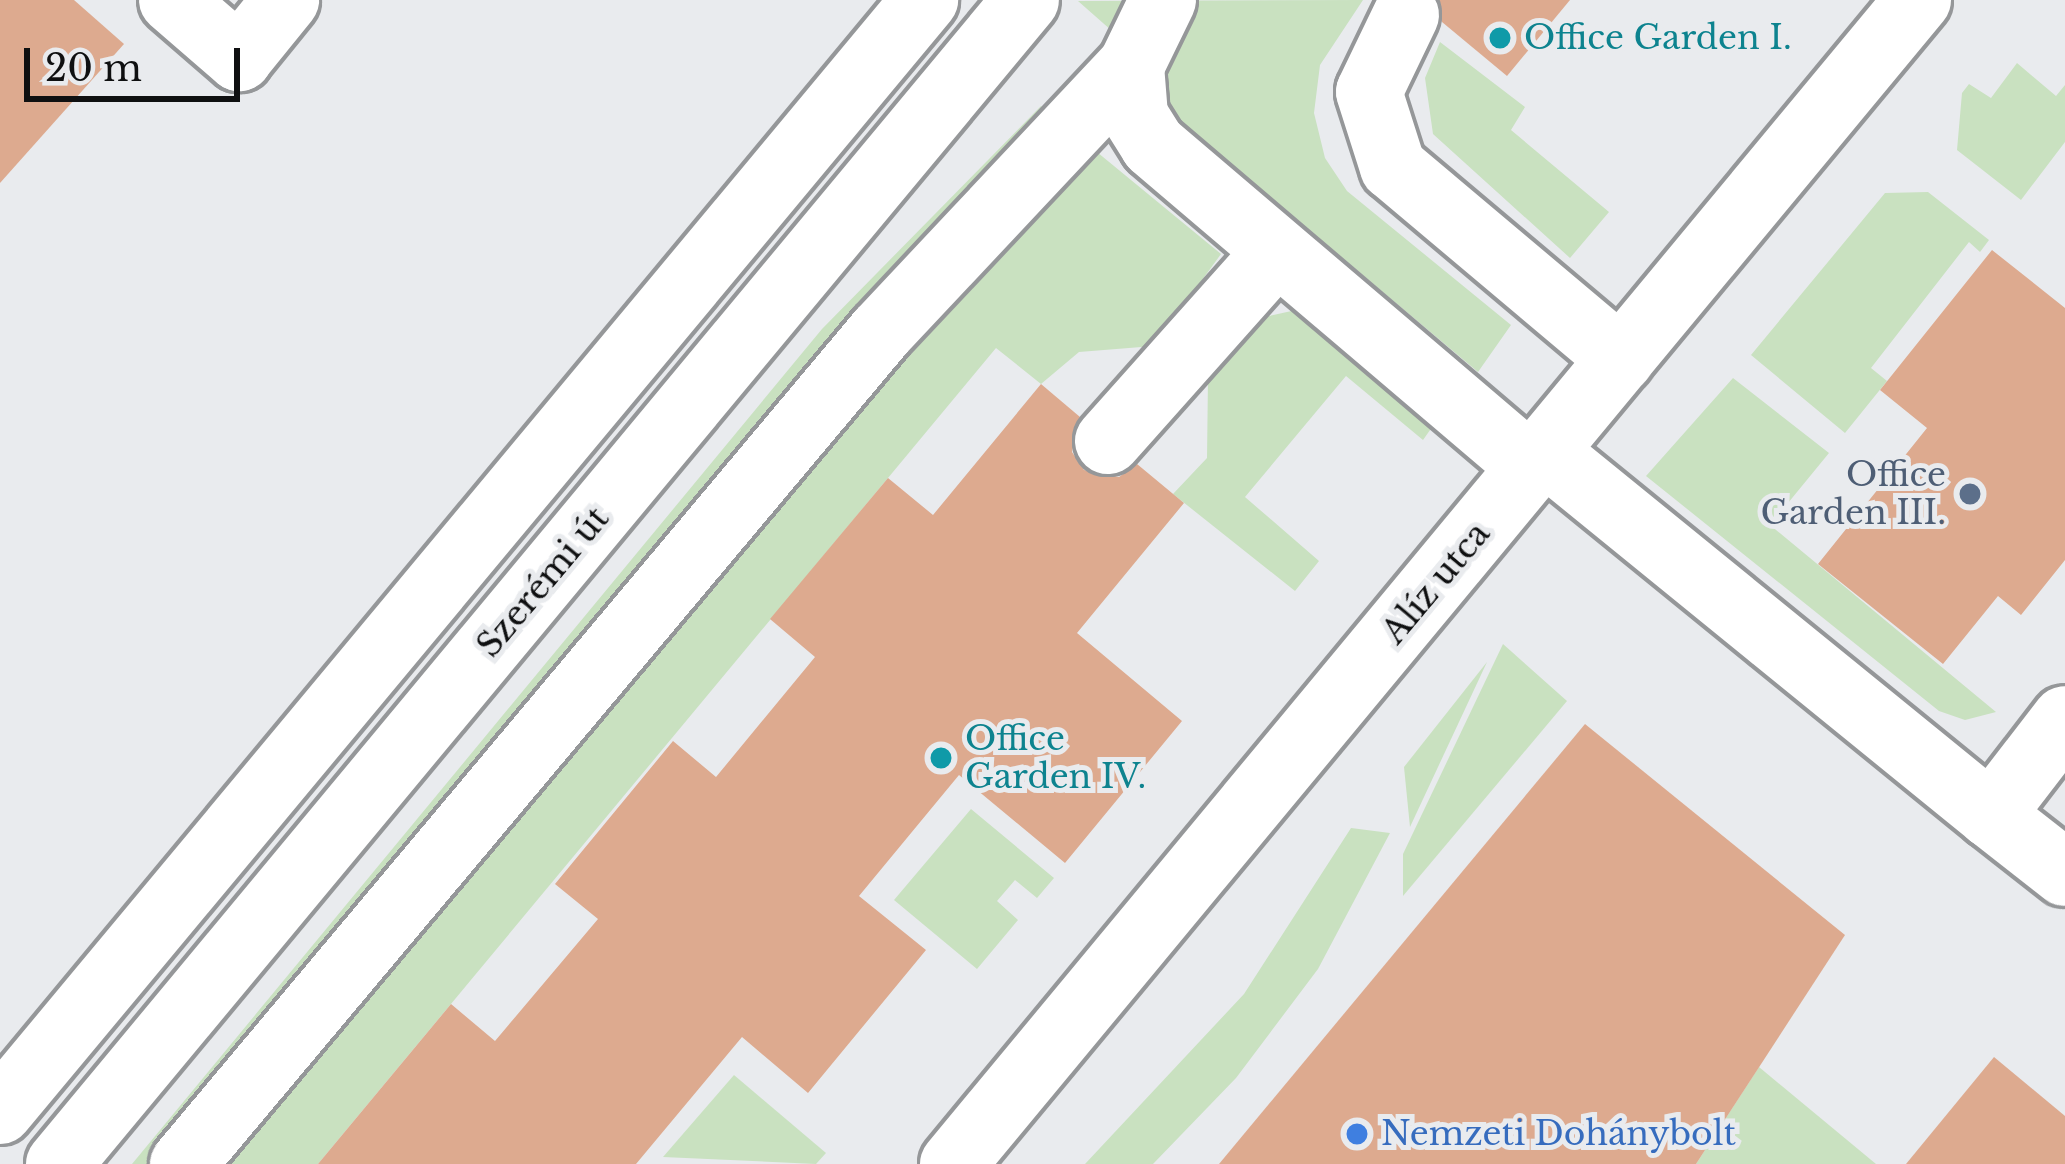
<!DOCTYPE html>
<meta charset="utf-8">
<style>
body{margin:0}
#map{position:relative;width:2065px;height:1164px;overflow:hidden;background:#e9ebee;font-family:"Libre Baskerville",serif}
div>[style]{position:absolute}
.green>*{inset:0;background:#c9e1c0}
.building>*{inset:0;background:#ddaa8f}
.roads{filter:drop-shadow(3px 0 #959799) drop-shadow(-3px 0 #959799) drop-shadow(0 3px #959799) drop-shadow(0 -3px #959799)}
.minor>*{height:66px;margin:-33px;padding:0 33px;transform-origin:33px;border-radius:33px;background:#fff}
.major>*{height:66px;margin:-33px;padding:0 33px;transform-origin:33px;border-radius:33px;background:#fff}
.dots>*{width:33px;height:33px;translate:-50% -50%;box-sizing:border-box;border:6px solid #e9ebee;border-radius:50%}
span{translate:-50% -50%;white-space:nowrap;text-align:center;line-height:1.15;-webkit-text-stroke:10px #e9ebee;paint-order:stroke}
.culture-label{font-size:33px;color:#0d838f}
.left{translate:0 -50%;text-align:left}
.service-label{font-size:33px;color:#4e5e75}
.right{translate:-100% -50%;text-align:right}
.street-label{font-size:33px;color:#0f1011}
.shop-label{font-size:33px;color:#366cbe}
.scale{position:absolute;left:24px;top:48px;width:216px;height:54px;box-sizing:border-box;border:6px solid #0f1011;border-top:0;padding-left:15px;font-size:36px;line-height:42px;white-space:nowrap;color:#0f1011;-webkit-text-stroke:9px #e9ebee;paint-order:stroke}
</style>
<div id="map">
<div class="green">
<i style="clip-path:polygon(1363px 0,1320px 65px,1314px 113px,1325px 158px,1347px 191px,1511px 325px,1478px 372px,1171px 114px,1162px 75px,1078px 1px)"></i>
<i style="clip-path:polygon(1440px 42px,1525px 107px,1511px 130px,1609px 212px,1570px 258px,1433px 134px,1425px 78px)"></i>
<i style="clip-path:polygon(2017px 63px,2056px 96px,2065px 85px,2065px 142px,2021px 200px,1957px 150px,1962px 93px,1969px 84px,1991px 98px)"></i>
<i style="clip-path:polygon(1041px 106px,1221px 254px,1154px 346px,1079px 352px,1041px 384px,996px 348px,318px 1164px,132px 1164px,822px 329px)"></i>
<i style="clip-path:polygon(1928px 192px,1989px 240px,1980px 252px,1969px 242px,1871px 368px,1887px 381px,1845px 433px,1751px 355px,1885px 193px)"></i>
<i style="clip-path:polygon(1296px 310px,1435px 423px,1423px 440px,1346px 376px,1245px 497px,1319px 561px,1295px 591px,1173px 494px,1207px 458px,1208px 377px,1256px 319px)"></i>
<i style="clip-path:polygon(1733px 378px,1829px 453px,1770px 525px,1996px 712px,1965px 720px,1939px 711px,1646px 476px)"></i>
<i style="clip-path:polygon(1503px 644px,1567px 701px,1403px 896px,1403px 854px)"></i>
<i style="clip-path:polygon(1487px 662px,1410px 827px,1404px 767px)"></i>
<i style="clip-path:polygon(971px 809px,1054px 878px,1037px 898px,1015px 880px,997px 901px,1018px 920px,977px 969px,894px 900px)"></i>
<i style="clip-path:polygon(1351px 828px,1390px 833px,1318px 969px,1236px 1078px,1153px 1164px,1085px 1164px,1244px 994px)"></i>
<i style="clip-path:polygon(1759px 1067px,1876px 1164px,1696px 1164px)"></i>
<i style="clip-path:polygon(734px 1075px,826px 1153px,816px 1164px,663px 1157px)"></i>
</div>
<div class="building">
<i style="clip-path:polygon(0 0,74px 0,124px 44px,0 183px)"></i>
<i style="clip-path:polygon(1439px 0,1570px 0,1507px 76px,1442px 22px)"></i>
<i style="clip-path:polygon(1992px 250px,2065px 308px,2065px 560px,2021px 615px,1998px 596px,1943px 664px,1818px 564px,1927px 428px,1880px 390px)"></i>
<i style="clip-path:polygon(1041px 384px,1080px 417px,1072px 452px,1084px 470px,1119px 477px,1137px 464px,1184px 503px,1077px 633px,1182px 721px,1065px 863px,959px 775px,859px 896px,926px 950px,808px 1093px,742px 1037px,636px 1164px,318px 1164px,451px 1004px,495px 1041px,598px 919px,555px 884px,673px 741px,716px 777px,815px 657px,770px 619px,888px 478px,933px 515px)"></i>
<i style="clip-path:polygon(1585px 724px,1845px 935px,1696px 1164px,1219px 1164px)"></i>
<i style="clip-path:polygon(1994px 1057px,2065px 1116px,2065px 1164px,1906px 1164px)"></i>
</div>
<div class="roads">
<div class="minor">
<i style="left:172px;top:0;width:89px;rotate:40.9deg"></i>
<i style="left:239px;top:58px;width:75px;rotate:-51deg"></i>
<i style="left:1163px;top:0;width:73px;rotate:115.9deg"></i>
<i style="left:1131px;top:66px;width:50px;rotate:85.4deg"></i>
<i style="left:1135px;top:116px;width:34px;rotate:58deg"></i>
<i style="left:1153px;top:145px;width:498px;rotate:40.4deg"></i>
<i style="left:1406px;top:15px;width:85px;rotate:115.7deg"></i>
<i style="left:1369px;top:92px;width:79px;rotate:72.3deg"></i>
<i style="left:1393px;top:167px;width:298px;rotate:40.1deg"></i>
<i style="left:1108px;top:441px;width:254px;rotate:-48.3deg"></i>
<i style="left:1545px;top:452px;width:575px;rotate:39.14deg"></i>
<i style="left:1991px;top:815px;width:121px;rotate:-52.4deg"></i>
<i style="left:1991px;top:815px;width:94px;rotate:38.1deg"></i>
<i style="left:183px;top:1164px;width:1085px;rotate:-50.01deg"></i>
<i style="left:880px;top:333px;width:366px;rotate:-46.8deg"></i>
<i style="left:953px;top:1164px;width:1512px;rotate:-50.34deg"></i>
</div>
<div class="major">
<i style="left:0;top:1111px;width:1446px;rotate:-50.22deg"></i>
<i style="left:59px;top:1164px;width:1513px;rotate:-50.28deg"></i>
</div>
</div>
<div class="dots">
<i style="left:1500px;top:38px;background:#0f9aa8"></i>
<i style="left:1970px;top:494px;background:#5c6f8a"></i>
<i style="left:941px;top:758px;background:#0f9aa8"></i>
<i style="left:1357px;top:1134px;background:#3f7fe0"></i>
</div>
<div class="culture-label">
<span class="left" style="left:1524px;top:38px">Office Garden I.</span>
<span class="left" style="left:965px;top:758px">Office<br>Garden IV.</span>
</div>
<div class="service-label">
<span class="right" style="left:1946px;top:494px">Office<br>Garden III.</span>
</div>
<div class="street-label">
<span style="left:543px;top:582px;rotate:-50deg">Szerémi út</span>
<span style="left:1436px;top:583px;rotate:-50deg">Alíz utca</span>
</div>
<div class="shop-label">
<span class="left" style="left:1381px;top:1134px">Nemzeti Dohánybolt</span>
</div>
<div class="scale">20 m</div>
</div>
